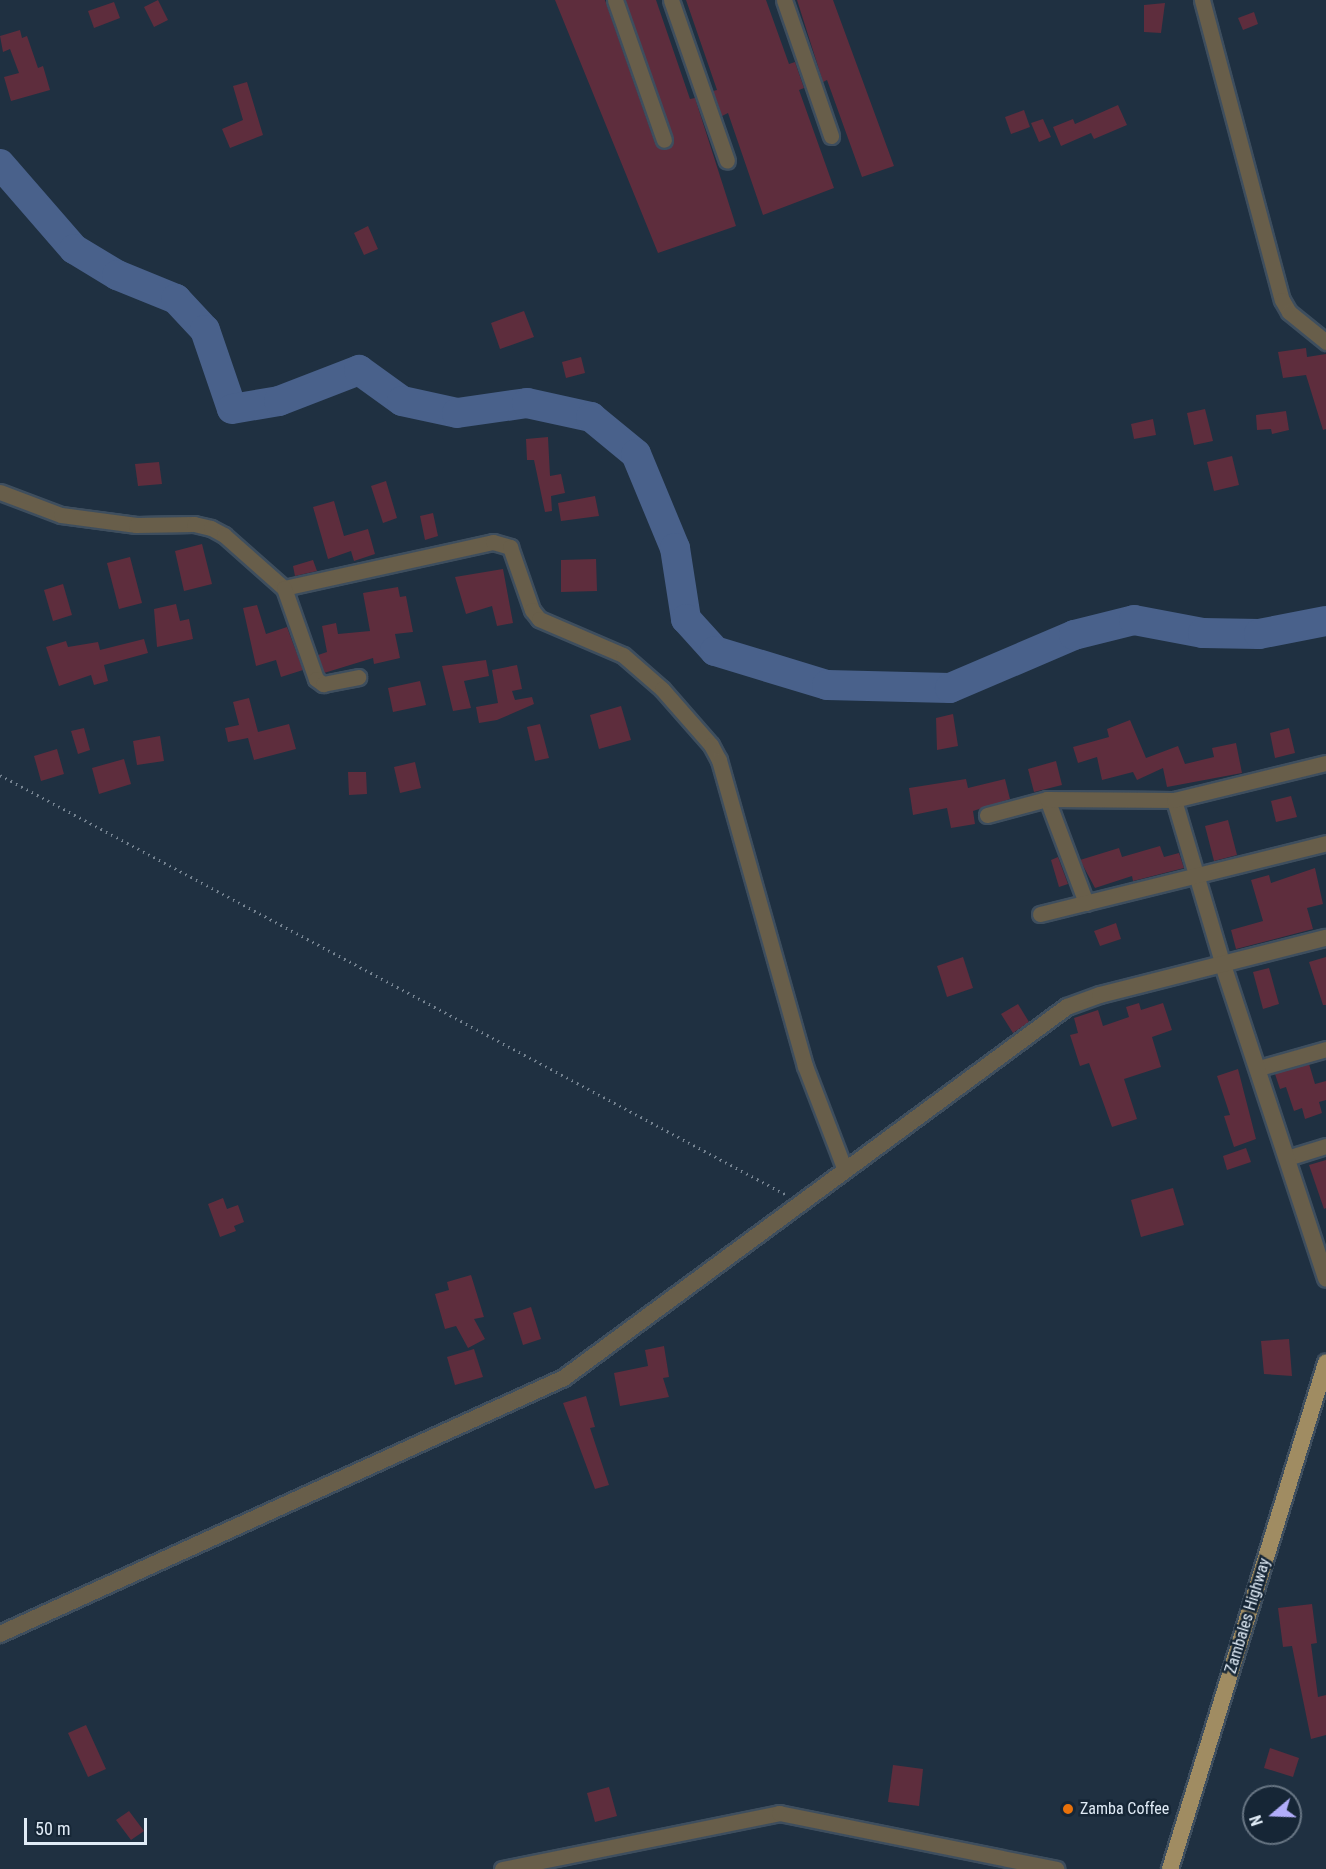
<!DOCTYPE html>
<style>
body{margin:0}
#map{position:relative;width:1326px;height:1869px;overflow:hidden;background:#1f3041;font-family:"Roboto Condensed",sans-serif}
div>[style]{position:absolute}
.river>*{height:30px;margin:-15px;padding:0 15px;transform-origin:15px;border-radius:15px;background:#49618b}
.building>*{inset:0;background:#5e2d3d}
.path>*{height:3px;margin-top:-1.5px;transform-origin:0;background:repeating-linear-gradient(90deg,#758391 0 1.5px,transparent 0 6px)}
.roads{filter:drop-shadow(2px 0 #3e4e5e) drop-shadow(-2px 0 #3e4e5e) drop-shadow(0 2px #3e4e5e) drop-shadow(0 -2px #3e4e5e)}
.minor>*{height:15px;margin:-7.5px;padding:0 7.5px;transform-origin:7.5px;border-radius:7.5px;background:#685e4a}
.tertiary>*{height:16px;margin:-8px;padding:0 8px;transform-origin:8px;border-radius:8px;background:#685e4a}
.primary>*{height:16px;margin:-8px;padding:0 8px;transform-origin:8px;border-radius:8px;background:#a08c62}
.dots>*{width:16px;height:16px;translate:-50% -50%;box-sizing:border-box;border:3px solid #162636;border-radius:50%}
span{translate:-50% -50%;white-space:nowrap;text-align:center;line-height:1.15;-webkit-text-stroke:5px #162636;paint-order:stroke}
.street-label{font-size:16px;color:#e0ebf6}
.poi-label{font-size:16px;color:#e0ebf6}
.left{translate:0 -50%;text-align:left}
.north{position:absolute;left:1242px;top:1785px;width:60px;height:60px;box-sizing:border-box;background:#162636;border:2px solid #677583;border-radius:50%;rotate:251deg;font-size:16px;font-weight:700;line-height:24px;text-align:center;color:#e0ebf6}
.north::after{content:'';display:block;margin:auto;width:21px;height:27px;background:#b1adfa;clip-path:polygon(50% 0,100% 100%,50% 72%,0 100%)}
.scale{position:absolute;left:24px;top:1818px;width:123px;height:27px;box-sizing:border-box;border:3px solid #e0ebf6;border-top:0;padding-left:8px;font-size:18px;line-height:21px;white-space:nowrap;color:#e0ebf6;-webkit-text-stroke:4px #162636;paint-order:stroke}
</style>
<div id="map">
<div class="river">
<i style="left:0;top:164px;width:113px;rotate:49deg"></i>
<i style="left:74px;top:249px;width:50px;rotate:31.2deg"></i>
<i style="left:117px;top:275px;width:64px;rotate:22.1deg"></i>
<i style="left:176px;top:299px;width:42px;rotate:46.9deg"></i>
<i style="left:205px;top:330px;width:83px;rotate:71.1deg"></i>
<i style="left:232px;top:409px;width:48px;rotate:-9.7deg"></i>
<i style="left:279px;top:401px;width:86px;rotate:-21.2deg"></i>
<i style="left:359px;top:370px;width:53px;rotate:35.8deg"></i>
<i style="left:402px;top:401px;width:56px;rotate:12.3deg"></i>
<i style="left:457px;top:413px;width:71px;rotate:-8.1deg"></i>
<i style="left:527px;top:403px;width:66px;rotate:12.3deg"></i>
<i style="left:591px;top:417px;width:58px;rotate:39.4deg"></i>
<i style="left:636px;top:454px;width:102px;rotate:67.5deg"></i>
<i style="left:675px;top:548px;width:72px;rotate:81.2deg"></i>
<i style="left:686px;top:619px;width:43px;rotate:47.8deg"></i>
<i style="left:715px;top:651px;width:117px;rotate:16.9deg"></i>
<i style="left:827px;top:685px;width:123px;rotate:1.4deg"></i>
<i style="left:950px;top:688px;width:135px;rotate:-23.1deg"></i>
<i style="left:1074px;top:635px;width:62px;rotate:-14deg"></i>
<i style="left:1134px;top:620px;width:70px;rotate:10.7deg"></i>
<i style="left:1203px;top:633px;width:56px;rotate:1deg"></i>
<i style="left:1259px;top:634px;width:68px;rotate:-11deg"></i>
</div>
<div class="building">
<i style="clip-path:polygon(158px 0,168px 20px,154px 27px,144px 7px)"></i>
<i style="clip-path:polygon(555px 0,605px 0,655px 143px,663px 150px,672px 146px,673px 137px,625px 0,656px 0,690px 99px,695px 98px,736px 226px,658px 253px)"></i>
<i style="clip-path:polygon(686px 0,766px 0,789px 64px,795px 62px,804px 88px,799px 90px,834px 188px,763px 215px,728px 113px,722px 116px,713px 91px,717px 90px)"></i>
<i style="clip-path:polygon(797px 0,833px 0,894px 166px,862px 177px,827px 80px,823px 82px)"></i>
<i style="clip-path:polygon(114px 2px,120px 18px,94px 28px,88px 11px)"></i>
<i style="clip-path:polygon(1165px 3px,1161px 33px,1144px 32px,1144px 5px)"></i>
<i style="clip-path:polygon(1254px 12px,1258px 24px,1243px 30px,1238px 18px)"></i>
<i style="clip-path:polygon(20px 30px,22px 38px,27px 36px,38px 68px,43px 66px,50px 90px,11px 101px,4px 77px,19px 73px,10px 49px,3px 52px,0 36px)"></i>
<i style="clip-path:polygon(247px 82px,263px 135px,230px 148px,222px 129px,243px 120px,233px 86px)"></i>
<i style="clip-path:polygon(1118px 105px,1127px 125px,1094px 139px,1091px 133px,1061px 146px,1053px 127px,1073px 119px,1075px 124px)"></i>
<i style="clip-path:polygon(1024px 110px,1030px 127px,1011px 134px,1005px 117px)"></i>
<i style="clip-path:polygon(1043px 119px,1051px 137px,1039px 142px,1031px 123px)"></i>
<i style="clip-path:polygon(368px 226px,378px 249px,364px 255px,354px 233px)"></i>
<i style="clip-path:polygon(524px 311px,534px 337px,500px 349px,491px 323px)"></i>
<i style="clip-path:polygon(1306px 348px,1307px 357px,1326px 354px,1326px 429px,1323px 430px,1306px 375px,1283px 378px,1278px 352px)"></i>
<i style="clip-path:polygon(581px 357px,585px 373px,566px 378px,562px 362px)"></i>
<i style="clip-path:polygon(1205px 409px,1213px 441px,1194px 445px,1187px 413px)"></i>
<i style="clip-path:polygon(1286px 411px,1289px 430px,1272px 434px,1271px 429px,1257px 430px,1256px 415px)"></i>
<i style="clip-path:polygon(1153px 419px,1156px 435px,1134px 439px,1131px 424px)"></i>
<i style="clip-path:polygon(548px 437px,550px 476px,561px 474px,565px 493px,551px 496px,552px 511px,545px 512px,534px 460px,527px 460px,526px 439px)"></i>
<i style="clip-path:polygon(1232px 456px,1239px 485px,1214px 491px,1207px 462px)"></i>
<i style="clip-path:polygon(159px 462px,162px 484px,138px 486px,135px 464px)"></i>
<i style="clip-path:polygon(386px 481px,397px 518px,383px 523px,371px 486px)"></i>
<i style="clip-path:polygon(595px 496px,599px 516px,561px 521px,558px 503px)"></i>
<i style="clip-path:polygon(334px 501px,344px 536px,368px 529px,375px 554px,354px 561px,351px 551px,328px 559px,313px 507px)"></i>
<i style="clip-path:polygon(433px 513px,438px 536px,425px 540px,420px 516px)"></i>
<i style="clip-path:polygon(202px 544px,212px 584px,184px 591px,175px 551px)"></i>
<i style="clip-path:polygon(130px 557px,142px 603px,119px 609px,107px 563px)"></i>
<i style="clip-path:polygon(596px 559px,597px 591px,561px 592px,561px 560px)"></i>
<i style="clip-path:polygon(313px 560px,317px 571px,295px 576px,293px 566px)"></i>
<i style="clip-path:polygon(503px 569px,513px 623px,497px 626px,492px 606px,466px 614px,455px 577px)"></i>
<i style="clip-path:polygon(63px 584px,72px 615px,53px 621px,44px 590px)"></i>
<i style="clip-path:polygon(398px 587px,400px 597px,406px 596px,413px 632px,395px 634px,400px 658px,374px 664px,373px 658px,324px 673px,318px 655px,327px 652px,322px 626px,336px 623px,338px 634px,370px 631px,363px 593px)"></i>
<i style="clip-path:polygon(176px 604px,180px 621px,189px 619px,193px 639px,157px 647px,154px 609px)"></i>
<i style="clip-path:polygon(257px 605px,266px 634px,287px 627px,303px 670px,281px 677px,276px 660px,256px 666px,243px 608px)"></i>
<i style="clip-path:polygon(144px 639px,148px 653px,104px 665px,108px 681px,94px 685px,91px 675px,59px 686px,46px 647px,66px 641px,68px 647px,98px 642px,100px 650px)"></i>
<i style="clip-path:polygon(486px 660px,489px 676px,464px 681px,471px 708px,453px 711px,442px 666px)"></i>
<i style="clip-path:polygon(517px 665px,522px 689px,512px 691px,515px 700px,532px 697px,534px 704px,497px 720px,479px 723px,476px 707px,498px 703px,492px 670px)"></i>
<i style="clip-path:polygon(420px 681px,426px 705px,393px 712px,388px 688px)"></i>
<i style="clip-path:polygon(249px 698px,258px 732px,289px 724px,296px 749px,254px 760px,248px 738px,228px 742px,225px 728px,239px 725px,233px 702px)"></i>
<i style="clip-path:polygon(621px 706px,631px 740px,599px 749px,590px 715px)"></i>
<i style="clip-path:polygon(953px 714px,958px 746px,937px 750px,936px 718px)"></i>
<i style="clip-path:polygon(1130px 720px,1146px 758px,1178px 746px,1185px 764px,1214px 757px,1212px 748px,1236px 743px,1242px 773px,1167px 787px,1163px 768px,1137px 780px,1133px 772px,1102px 780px,1097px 757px,1078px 763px,1073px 747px,1109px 737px,1107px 729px)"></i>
<i style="clip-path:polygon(540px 724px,549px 758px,535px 761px,527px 727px)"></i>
<i style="clip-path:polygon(84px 728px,90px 750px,78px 754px,71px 731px)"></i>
<i style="clip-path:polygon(1289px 728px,1295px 753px,1275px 758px,1270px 733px)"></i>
<i style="clip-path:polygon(160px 736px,164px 761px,137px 765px,133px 741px)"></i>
<i style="clip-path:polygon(57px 749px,64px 774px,41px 781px,34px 756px)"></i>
<i style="clip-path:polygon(124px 759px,131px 784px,99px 794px,92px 768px)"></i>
<i style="clip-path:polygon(1056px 761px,1062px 785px,1034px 792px,1028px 769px)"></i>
<i style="clip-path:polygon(415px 762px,421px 788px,400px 793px,394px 767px)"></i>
<i style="clip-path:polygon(348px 772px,366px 772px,367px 794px,349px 795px)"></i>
<i style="clip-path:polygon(966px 779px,968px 788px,1005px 779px,1010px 799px,973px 811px,975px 824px,951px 828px,947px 808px,913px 815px,909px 788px)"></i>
<i style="clip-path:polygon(1291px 796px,1297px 817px,1276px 822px,1271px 801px)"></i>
<i style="clip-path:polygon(1228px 820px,1237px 855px,1214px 861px,1205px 826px)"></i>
<i style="clip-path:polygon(1160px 846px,1164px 857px,1179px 853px,1184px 868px,1133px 881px,1132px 876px,1095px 888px,1080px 860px,1119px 848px,1122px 857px)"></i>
<i style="clip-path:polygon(1058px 857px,1068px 884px,1059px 887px,1051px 860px)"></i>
<i style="clip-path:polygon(1315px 868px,1323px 904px,1307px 908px,1313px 929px,1236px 949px,1231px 930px,1263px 921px,1251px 880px,1269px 875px,1271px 883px)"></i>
<i style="clip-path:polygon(1116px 923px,1121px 939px,1100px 946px,1094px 931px)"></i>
<i style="clip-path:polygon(963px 957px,973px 988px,947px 997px,937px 966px)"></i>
<i style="clip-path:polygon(1326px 957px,1326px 1005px,1323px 1005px,1309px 962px)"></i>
<i style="clip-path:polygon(1269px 968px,1279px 1004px,1263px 1009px,1253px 972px)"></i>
<i style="clip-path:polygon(1139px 1003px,1141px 1010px,1163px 1003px,1172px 1030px,1152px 1037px,1161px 1067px,1124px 1079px,1137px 1119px,1112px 1127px,1089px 1063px,1080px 1066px,1070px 1035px,1078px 1033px,1074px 1018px,1098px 1010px,1103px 1026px,1129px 1017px,1126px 1007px)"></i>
<i style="clip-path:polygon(1018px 1004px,1029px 1022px,1013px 1033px,1001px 1014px)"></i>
<i style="clip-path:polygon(1309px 1064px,1315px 1084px,1326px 1081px,1326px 1100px,1319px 1102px,1322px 1113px,1305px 1119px,1302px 1108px,1294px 1111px,1286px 1087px,1280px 1089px,1275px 1074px)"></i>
<i style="clip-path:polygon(1238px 1069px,1256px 1139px,1234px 1147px,1224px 1116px,1230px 1115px,1217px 1076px)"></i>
<i style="clip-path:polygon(1246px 1148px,1251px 1162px,1227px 1170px,1223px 1156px)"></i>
<i style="clip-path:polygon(1326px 1160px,1326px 1208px,1324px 1209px,1309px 1165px)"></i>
<i style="clip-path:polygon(1173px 1188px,1184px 1225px,1141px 1237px,1131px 1200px)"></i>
<i style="clip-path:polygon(223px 1198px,227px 1209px,238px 1205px,244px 1222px,234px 1226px,236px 1231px,220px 1237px,208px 1204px)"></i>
<i style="clip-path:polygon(471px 1275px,484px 1317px,474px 1319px,485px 1339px,468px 1348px,456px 1326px,445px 1329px,435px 1294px,449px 1290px,447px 1282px)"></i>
<i style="clip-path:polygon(531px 1307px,541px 1339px,523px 1345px,513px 1313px)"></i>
<i style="clip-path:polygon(1289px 1339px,1292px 1376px,1264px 1374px,1261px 1341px)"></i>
<i style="clip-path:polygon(664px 1346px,669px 1377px,663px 1378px,669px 1397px,620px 1406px,614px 1373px,648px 1366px,645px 1350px)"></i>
<i style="clip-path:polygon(474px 1349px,483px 1377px,455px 1385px,447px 1357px)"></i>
<i style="clip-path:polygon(586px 1396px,595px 1427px,590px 1428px,609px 1485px,595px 1489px,563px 1403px)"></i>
<i style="clip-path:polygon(1312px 1604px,1317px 1643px,1311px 1644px,1318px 1697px,1326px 1695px,1326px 1735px,1311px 1739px,1292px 1646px,1283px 1647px,1278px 1608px)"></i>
<i style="clip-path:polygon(86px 1725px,106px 1769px,88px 1777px,68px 1733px)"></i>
<i style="clip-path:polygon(1270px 1748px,1299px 1758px,1293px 1777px,1264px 1768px)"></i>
<i style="clip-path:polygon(893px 1765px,923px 1769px,919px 1806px,888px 1802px)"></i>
<i style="clip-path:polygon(609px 1787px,617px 1816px,595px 1822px,587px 1793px)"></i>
<i style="clip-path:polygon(129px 1811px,144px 1831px,131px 1840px,116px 1820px)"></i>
</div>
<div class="path">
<i style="left:0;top:775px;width:892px;rotate:28.09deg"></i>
</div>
<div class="roads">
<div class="minor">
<i style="left:615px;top:0;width:148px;rotate:70.7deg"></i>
<i style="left:671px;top:0;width:170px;rotate:70.8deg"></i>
<i style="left:784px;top:0;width:144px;rotate:70.9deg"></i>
<i style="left:1202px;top:0;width:310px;rotate:75.1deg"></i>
<i style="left:1282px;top:300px;width:14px;rotate:60deg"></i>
<i style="left:1289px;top:312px;width:48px;rotate:39deg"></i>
<i style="left:0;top:492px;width:65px;rotate:20.7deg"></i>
<i style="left:61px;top:515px;width:76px;rotate:7.6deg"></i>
<i style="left:136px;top:525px;width:58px;rotate:-1deg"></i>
<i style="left:194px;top:524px;width:17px;rotate:13deg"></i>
<i style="left:211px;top:528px;width:15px;rotate:28deg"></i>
<i style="left:224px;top:535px;width:80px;rotate:41.5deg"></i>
<i style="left:284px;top:588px;width:214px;rotate:-12.4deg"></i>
<i style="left:493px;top:542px;width:18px;rotate:16deg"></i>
<i style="left:510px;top:547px;width:67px;rotate:70.8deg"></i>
<i style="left:532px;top:610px;width:11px;rotate:52deg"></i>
<i style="left:539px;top:619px;width:91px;rotate:23.2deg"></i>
<i style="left:623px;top:655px;width:52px;rotate:41.1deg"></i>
<i style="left:662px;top:689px;width:74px;rotate:48.8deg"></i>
<i style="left:711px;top:745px;width:17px;rotate:62deg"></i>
<i style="left:719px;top:760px;width:318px;rotate:74.3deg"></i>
<i style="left:805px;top:1066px;width:111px;rotate:69deg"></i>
<i style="left:284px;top:588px;width:96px;rotate:70.6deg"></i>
<i style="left:316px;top:679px;width:9px;rotate:36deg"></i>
<i style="left:323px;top:684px;width:36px;rotate:-11deg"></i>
<i style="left:1047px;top:799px;width:111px;rotate:69.4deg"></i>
<i style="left:1174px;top:800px;width:172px;rotate:73.5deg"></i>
<i style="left:987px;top:815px;width:62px;rotate:-14.9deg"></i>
<i style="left:1047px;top:799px;width:127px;rotate:0.5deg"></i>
<i style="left:1174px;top:800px;width:156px;rotate:-13.7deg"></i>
<i style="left:1040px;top:914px;width:295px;rotate:-13.9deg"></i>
<i style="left:1259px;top:1068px;width:70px;rotate:-15.8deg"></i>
<i style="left:1287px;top:1158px;width:41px;rotate:-17.1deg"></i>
<i style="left:502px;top:1869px;width:283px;rotate:-11.4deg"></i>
<i style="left:779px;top:1813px;width:283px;rotate:11.4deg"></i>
</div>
<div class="tertiary">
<i style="left:1223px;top:965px;width:330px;rotate:71.8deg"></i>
<i style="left:0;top:1634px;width:619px;rotate:-24.41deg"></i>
<i style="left:564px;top:1378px;width:625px;rotate:-36.41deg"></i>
<i style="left:1067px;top:1007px;width:35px;rotate:-20deg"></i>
<i style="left:1100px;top:995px;width:233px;rotate:-14.2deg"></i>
</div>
<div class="primary">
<i style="left:1170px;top:1869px;width:530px;rotate:-72.87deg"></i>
</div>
</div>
<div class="dots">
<i style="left:1068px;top:1809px;background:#e8710a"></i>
</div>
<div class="street-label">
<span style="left:1248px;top:1616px;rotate:-73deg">Zambales Highway</span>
</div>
<div class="poi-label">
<span class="left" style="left:1080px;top:1809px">Zamba Coffee</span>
</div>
<div class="north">N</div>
<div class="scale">50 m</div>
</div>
